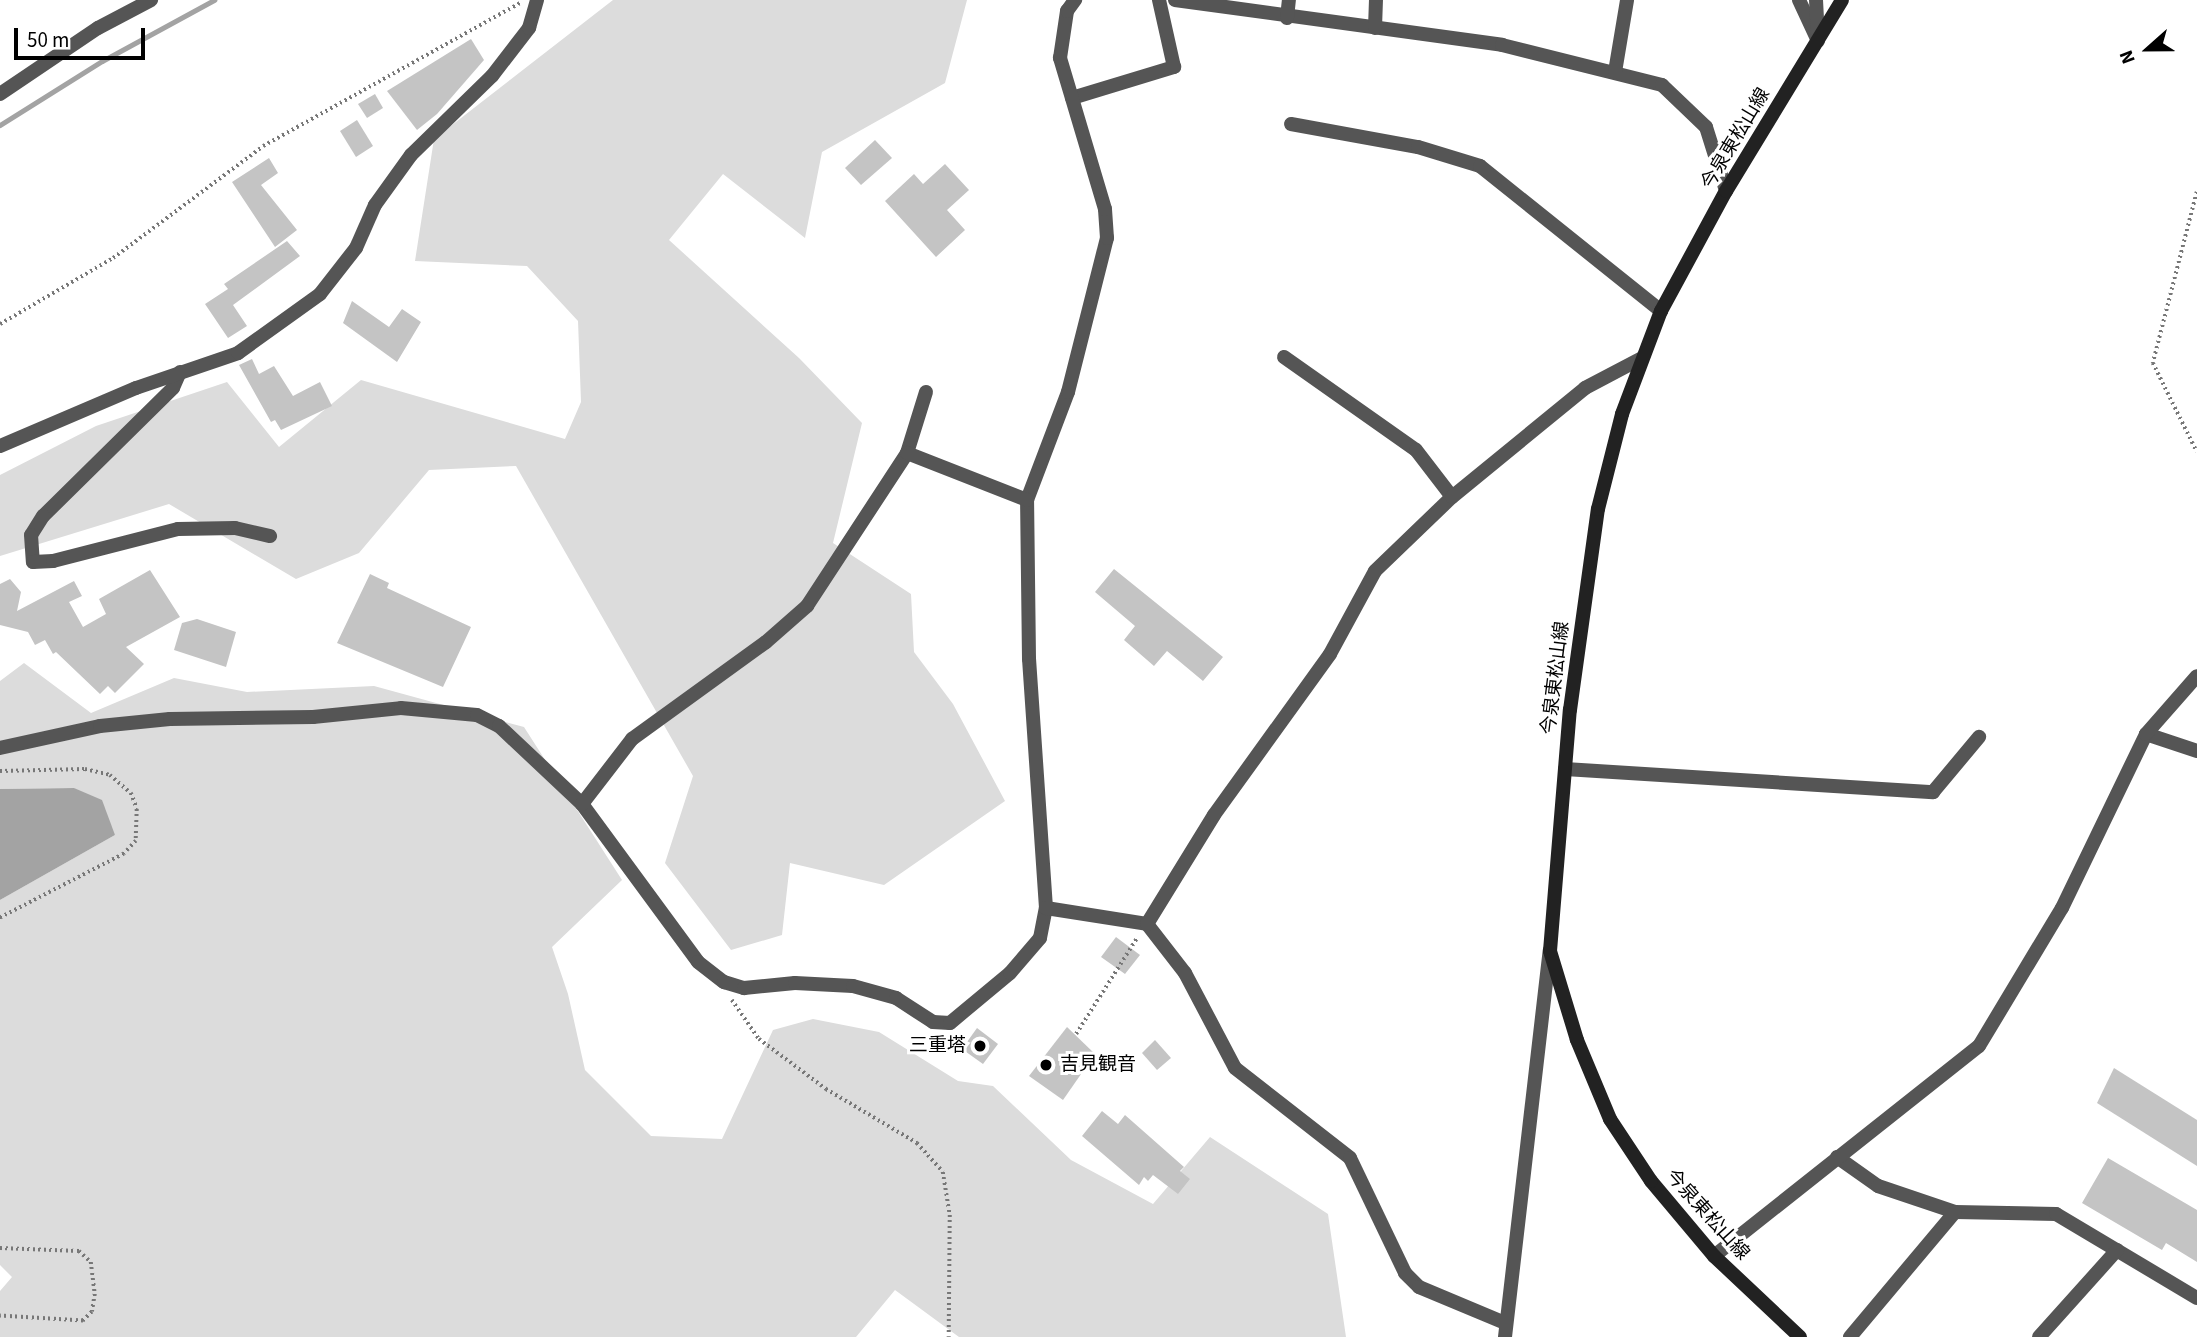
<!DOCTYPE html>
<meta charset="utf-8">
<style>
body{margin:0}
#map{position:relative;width:2197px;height:1337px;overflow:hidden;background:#fff;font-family:"Source Sans 3","Noto Sans JP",sans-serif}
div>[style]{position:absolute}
.green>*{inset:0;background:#dcdcdc}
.water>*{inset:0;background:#a3a3a3}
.stream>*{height:5px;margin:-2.5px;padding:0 2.5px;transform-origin:2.5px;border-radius:2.5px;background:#a3a3a3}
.building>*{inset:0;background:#c4c4c4}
.path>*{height:3.5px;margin-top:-1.75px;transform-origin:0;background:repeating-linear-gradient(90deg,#777 0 2px,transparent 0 5.5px)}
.minor>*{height:14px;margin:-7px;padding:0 7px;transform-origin:7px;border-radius:7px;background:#555}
.tertiary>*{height:14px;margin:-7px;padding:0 7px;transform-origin:7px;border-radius:7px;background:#555}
.secondary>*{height:14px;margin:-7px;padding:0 7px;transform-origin:7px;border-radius:7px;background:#222}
.dots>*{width:19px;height:19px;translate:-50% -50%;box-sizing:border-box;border:4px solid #fff;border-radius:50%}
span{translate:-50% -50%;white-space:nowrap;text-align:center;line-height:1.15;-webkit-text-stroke:6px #fff;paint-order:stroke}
.street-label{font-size:19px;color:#000}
.poi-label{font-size:19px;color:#000}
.right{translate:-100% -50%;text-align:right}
.left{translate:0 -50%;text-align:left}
.north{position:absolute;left:2113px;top:14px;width:70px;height:70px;-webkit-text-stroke:5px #fff;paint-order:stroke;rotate:249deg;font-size:19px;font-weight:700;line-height:28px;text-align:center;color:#000}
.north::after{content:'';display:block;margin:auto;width:24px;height:32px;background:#000;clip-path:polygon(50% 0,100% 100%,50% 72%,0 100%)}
.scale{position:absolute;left:14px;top:28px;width:131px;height:32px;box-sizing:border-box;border:4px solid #000;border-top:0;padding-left:9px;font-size:21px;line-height:24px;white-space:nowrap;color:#000;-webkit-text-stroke:5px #fff;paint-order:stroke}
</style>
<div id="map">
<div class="green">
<i style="clip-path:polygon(613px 0,967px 0,945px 83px,822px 152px,805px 238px,723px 174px,669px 240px,799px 358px,862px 423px,833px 543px,911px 594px,914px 652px,953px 704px,1005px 801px,884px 885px,790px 863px,782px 935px,731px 950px,665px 863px,693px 776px,516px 466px,429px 470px,359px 553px,296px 579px,169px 504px,0 556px,0 475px,96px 426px,227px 382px,279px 447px,361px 380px,565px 439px,581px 402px,578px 321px,527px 266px,415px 261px,434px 139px)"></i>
<i style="clip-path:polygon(24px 663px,91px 713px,174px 678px,247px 692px,374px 686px,524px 727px,622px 880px,552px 947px,568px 994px,585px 1070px,651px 1136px,722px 1139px,773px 1030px,813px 1019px,879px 1032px,958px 1081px,993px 1086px,1071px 1160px,1153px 1204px,1210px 1137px,1328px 1214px,1346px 1337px,959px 1337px,895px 1290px,856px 1337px,0 1337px,0 1291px,12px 1277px,0 1265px,0 900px,115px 835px,74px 788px,0 789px,0 681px)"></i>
</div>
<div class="water">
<i style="clip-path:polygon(74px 788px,102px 800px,115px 835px,0 900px,0 789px)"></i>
</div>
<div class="stream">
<i style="left:0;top:125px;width:120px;rotate:-32.1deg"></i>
<i style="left:102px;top:61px;width:128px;rotate:-28.6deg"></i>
</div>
<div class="building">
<i style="clip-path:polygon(471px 39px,484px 60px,437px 114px,417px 130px,387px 91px)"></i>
<i style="clip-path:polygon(375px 94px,383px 108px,367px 118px,358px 104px)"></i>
<i style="clip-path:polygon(357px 120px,373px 146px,356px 157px,340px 131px)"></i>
<i style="clip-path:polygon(875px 140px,892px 158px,861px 185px,845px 168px)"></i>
<i style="clip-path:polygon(269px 158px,278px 173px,261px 185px,297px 230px,275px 247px,232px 182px)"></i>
<i style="clip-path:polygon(945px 164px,969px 190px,947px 210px,965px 230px,936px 257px,885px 201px,914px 174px,923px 184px)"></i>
<i style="clip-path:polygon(287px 241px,300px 256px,233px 305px,247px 326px,228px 338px,205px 304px,228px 289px,224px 284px)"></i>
<i style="clip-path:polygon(352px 301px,389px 327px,402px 309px,421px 322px,397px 362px,343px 323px)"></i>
<i style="clip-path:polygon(252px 359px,259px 374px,274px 366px,293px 396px,320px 382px,332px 406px,281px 430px,275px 420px,271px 422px,239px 365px)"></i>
<i style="clip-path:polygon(1114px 569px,1223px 657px,1203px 681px,1167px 651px,1154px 666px,1124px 640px,1135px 626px,1095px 592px)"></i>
<i style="clip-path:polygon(150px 570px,180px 617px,126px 647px,144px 664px,115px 693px,108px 686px,100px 694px,56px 652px,53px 654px,45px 640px,35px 645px,28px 632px,0 625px,0 584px,10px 579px,21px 592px,17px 611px,74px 581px,82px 596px,69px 602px,83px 627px,106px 614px,99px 599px)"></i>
<i style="clip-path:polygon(370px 574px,389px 583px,387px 588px,471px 627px,443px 687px,337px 643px)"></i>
<i style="clip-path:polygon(197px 619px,236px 632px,226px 667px,174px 650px,182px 623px)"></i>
<i style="clip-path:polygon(1116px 937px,1140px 955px,1125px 974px,1101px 957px)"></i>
<i style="clip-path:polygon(1067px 1027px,1095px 1054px,1063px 1100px,1029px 1076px)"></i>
<i style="clip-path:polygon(977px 1028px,998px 1044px,983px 1064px,962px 1049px)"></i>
<i style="clip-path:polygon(1155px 1040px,1171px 1058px,1157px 1070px,1142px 1053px)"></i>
<i style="clip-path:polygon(2114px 1068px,2197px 1120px,2197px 1166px,2097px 1103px)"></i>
<i style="clip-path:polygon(1102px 1111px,1118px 1124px,1125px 1115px,1184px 1167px,1180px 1171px,1190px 1179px,1178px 1194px,1153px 1175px,1148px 1181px,1144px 1177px,1139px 1185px,1082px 1136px)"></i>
<i style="clip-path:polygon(2108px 1158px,2197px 1210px,2197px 1262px,2166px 1243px,2162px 1250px,2082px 1203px)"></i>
</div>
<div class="path">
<i style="left:2197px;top:192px;width:177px;rotate:104.4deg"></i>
<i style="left:2153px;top:363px;width:99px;rotate:63.7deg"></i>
<i style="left:0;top:324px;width:131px;rotate:-30.3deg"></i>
<i style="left:113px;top:258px;width:187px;rotate:-36.7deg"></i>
<i style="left:263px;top:146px;width:294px;rotate:-29.1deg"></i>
<i style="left:0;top:771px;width:85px;rotate:-1.3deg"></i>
<i style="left:85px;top:769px;width:26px;rotate:13deg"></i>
<i style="left:110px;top:775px;width:28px;rotate:41deg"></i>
<i style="left:131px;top:793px;width:17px;rotate:69deg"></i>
<i style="left:137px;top:809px;width:32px;rotate:92deg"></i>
<i style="left:136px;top:841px;width:18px;rotate:133deg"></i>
<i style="left:124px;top:854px;width:140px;rotate:152.7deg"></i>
<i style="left:732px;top:1000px;width:47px;rotate:55.3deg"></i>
<i style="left:759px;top:1039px;width:84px;rotate:36.7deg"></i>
<i style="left:826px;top:1089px;width:106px;rotate:30.7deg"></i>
<i style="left:917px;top:1143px;width:39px;rotate:48deg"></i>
<i style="left:943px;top:1172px;width:44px;rotate:80.8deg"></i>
<i style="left:950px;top:1215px;width:122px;rotate:90.5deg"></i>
<i style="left:1076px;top:1034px;width:114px;rotate:-57.6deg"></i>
<i style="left:0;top:1248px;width:79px;rotate:2.2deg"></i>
<i style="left:79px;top:1251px;width:16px;rotate:43deg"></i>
<i style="left:91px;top:1262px;width:32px;rotate:83deg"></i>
<i style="left:95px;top:1294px;width:18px;rotate:99deg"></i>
<i style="left:92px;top:1312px;width:13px;rotate:135deg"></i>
<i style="left:83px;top:1321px;width:83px;rotate:-176.6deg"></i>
</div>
<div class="minor">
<i style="left:1175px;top:0;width:330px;rotate:7.8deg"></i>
<i style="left:1502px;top:45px;width:165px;rotate:14deg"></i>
<i style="left:1662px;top:85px;width:61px;rotate:43.7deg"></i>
<i style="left:1706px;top:127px;width:67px;rotate:72.6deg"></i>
<i style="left:1799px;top:0;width:45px;rotate:65.1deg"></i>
<i style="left:1816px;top:0;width:33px;rotate:87deg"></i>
<i style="left:1287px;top:18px;width:18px;rotate:-84deg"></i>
<i style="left:1375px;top:28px;width:28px;rotate:-88deg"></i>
<i style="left:1615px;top:72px;width:73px;rotate:-80.5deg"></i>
<i style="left:0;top:94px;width:118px;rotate:-34deg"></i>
<i style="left:98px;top:28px;width:60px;rotate:-27.8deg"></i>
<i style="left:1072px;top:98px;width:107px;rotate:-16.9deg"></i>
<i style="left:1174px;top:67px;width:69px;rotate:-102.6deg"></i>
<i style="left:1291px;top:124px;width:129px;rotate:10.3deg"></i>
<i style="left:1418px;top:147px;width:65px;rotate:17deg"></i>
<i style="left:1480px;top:166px;width:232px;rotate:38.7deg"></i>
<i style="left:1284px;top:357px;width:161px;rotate:35.2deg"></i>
<i style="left:1416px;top:450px;width:59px;rotate:52.5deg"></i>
<i style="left:180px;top:372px;width:17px;rotate:114deg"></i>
<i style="left:173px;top:388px;width:182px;rotate:135.4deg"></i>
<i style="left:43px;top:516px;width:22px;rotate:122deg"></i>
<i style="left:31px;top:535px;width:27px;rotate:86deg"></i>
<i style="left:33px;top:562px;width:20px;rotate:-3deg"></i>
<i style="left:53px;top:561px;width:129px;rotate:-14.4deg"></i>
<i style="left:178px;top:529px;width:57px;rotate:-1deg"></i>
<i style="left:235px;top:528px;width:36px;rotate:13deg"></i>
<i style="left:0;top:446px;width:148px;rotate:-23.1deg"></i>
<i style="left:136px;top:388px;width:108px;rotate:-18.9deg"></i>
<i style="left:238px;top:353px;width:101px;rotate:-35.7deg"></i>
<i style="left:907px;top:453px;width:64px;rotate:-72.7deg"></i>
<i style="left:2146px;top:734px;width:54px;rotate:18.4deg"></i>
<i style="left:0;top:748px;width:102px;rotate:-12.4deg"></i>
<i style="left:100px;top:726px;width:70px;rotate:-5.7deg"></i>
<i style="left:170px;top:719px;width:143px;rotate:-0.8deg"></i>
<i style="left:313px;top:717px;width:88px;rotate:-5.8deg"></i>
<i style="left:401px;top:708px;width:76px;rotate:5.3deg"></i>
<i style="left:477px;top:715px;width:25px;rotate:27deg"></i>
<i style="left:499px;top:726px;width:114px;rotate:43.2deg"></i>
<i style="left:582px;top:804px;width:196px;rotate:53.7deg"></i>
<i style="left:698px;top:962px;width:33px;rotate:38deg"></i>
<i style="left:724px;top:982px;width:21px;rotate:17deg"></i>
<i style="left:744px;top:988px;width:51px;rotate:-5.6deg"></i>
<i style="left:795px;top:983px;width:58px;rotate:3deg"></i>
<i style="left:853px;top:986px;width:45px;rotate:15.6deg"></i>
<i style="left:896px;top:998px;width:44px;rotate:33deg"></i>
<i style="left:933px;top:1022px;width:17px;rotate:3deg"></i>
<i style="left:950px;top:1023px;width:78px;rotate:-39.8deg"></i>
<i style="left:1010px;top:973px;width:46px;rotate:-49.4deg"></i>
<i style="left:1040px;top:938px;width:31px;rotate:-79deg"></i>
<i style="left:1046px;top:908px;width:250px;rotate:-93.9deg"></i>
<i style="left:1029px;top:659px;width:159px;rotate:-90.7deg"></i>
<i style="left:1027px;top:500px;width:116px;rotate:-69.2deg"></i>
<i style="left:1068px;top:392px;width:159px;rotate:-75.8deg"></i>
<i style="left:1107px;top:238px;width:29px;rotate:-94deg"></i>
<i style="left:1105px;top:209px;width:158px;rotate:-106.6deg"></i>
<i style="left:1060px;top:58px;width:48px;rotate:-81.5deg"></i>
<i style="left:1067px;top:11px;width:14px;rotate:-54deg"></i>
<i style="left:1565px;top:769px;width:369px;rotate:3.6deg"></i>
<i style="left:1933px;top:792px;width:72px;rotate:-50.1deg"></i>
<i style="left:582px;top:804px;width:82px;rotate:-52.4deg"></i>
<i style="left:632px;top:739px;width:165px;rotate:-35.9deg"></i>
<i style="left:766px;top:642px;width:55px;rotate:-41.3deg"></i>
<i style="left:807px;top:606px;width:183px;rotate:-56.8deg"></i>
<i style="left:907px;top:453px;width:129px;rotate:21.4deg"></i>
<i style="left:1046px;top:908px;width:102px;rotate:9deg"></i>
<i style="left:1147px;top:924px;width:62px;rotate:52.2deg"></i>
<i style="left:1185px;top:973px;width:107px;rotate:62.2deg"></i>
<i style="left:1235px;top:1068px;width:146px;rotate:38deg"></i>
<i style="left:1350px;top:1158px;width:127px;rotate:64.4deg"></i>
<i style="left:1405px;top:1273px;width:20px;rotate:45deg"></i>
<i style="left:1419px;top:1287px;width:93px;rotate:22.7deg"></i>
<i style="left:1147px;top:924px;width:128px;rotate:-58.4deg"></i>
<i style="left:1214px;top:815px;width:198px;rotate:-54.2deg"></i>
<i style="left:1330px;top:654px;width:94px;rotate:-61.5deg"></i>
<i style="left:1375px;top:571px;width:107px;rotate:-43.9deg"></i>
<i style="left:1452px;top:497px;width:172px;rotate:-39.3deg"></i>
<i style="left:1585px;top:388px;width:62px;rotate:-27.8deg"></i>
<i style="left:1837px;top:1157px;width:50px;rotate:35.3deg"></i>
<i style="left:1878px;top:1186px;width:81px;rotate:18.7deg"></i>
<i style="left:1955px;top:1212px;width:101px;rotate:1.1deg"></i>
<i style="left:2056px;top:1214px;width:164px;rotate:30.8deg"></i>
<i style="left:1714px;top:1256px;width:338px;rotate:-38.4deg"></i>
<i style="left:1979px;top:1046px;width:161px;rotate:-59deg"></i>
<i style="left:2062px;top:908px;width:193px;rotate:-64.2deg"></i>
<i style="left:2146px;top:734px;width:77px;rotate:-48.7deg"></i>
<i style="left:1850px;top:1337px;width:163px;rotate:-50deg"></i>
<i style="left:2039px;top:1337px;width:117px;rotate:-48.1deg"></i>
</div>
<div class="tertiary">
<i style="left:320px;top:294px;width:58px;rotate:-52deg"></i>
<i style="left:356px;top:248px;width:47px;rotate:-66.2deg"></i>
<i style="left:375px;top:205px;width:62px;rotate:-54.2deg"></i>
<i style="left:411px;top:155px;width:113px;rotate:-44.3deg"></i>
<i style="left:492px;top:76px;width:61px;rotate:-52.4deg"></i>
<i style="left:529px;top:28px;width:29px;rotate:-74deg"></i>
<i style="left:1505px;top:1337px;width:389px;rotate:-83.4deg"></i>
</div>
<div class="secondary">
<i style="left:1800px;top:1337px;width:118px;rotate:-136.7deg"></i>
<i style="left:1714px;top:1256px;width:98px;rotate:-130deg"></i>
<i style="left:1651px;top:1181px;width:74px;rotate:-123.5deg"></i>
<i style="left:1610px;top:1119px;width:86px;rotate:-112.7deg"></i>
<i style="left:1577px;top:1040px;width:93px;rotate:-106.9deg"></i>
<i style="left:1550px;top:951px;width:242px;rotate:-85.3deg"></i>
<i style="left:1570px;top:710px;width:203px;rotate:-82.1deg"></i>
<i style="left:1598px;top:509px;width:98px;rotate:-75.8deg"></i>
<i style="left:1622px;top:414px;width:110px;rotate:-69.3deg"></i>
<i style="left:1661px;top:311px;width:136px;rotate:-61.6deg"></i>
<i style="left:1726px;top:191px;width:223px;rotate:-58.7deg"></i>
</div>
<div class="dots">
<i style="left:980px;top:1046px;background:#000"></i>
<i style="left:1046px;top:1065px;background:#000"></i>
</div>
<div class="street-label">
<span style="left:1736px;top:139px;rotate:-59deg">今泉東松山線</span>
<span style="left:1556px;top:678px;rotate:-83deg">今泉東松山線</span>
<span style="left:1707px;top:1215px;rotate:48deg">今泉東松山線</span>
</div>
<div class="poi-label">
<span class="right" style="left:966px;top:1046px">三重塔</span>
<span class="left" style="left:1060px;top:1065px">吉見観音</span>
</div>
<div class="north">N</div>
<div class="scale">50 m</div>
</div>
